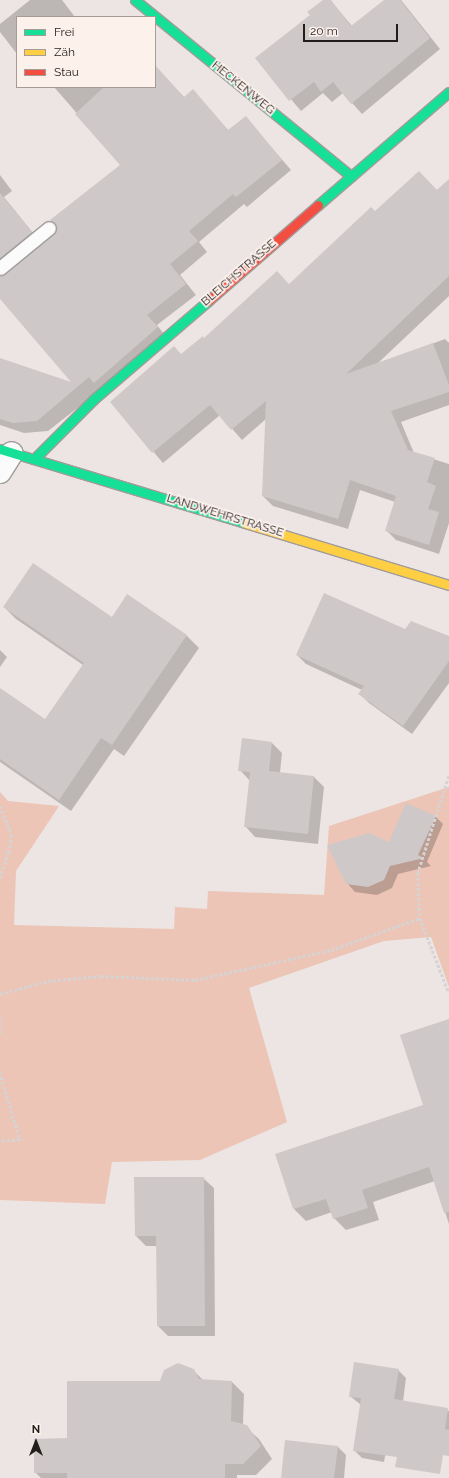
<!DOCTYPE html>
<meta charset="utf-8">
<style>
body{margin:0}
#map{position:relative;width:449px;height:1478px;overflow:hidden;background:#ece5e3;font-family:Raleway,sans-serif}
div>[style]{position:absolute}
.green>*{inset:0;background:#ecc5b6}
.shadow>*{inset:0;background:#0003}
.building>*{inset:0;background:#cec9c8}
.path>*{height:2.5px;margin-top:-1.25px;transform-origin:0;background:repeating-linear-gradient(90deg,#d5d3d3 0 3px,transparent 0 5px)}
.roads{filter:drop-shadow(1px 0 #a19c9b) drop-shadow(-1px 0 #a19c9b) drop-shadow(0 1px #a19c9b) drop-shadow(0 -1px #a19c9b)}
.lane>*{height:13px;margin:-6.5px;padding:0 6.5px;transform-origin:6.5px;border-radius:6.5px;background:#fcfbfb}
.street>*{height:22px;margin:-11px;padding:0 11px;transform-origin:11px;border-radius:11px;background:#fcfbfb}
.fast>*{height:9px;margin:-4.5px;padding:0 4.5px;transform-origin:4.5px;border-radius:4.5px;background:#16e098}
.slow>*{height:9px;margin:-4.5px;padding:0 4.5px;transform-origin:4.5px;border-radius:4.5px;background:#ffcf43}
.jam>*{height:9px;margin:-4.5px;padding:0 4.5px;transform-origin:4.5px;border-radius:4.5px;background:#f24e42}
span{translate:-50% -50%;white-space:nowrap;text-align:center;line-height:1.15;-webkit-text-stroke:3.5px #fdf1ec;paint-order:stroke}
.street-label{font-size:12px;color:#211d1b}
.legend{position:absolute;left:16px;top:16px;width:140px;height:72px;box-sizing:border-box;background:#fdf1ec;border:1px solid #a59c98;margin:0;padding:5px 7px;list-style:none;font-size:12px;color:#211d1b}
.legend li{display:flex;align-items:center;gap:8px;height:20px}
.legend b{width:20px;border:1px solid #a59c98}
.north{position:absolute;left:16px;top:1422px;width:40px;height:40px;-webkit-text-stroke:3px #fdf1ec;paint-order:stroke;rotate:0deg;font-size:11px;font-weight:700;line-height:16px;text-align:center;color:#211d1b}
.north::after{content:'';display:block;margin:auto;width:14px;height:18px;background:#211d1b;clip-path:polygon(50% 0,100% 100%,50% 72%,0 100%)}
.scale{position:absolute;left:303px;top:24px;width:95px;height:18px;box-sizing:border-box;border:2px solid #211d1b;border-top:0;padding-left:5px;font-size:12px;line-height:14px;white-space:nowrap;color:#211d1b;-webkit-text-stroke:3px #fdf1ec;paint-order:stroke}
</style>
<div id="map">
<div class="green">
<i style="clip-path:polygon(449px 787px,449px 987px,431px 937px,384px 941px,249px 988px,287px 1122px,200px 1160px,112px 1162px,105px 1204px,0 1200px,0 792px,8px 801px,59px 806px,16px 871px,14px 925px,174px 929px,175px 907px,207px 909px,208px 891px,324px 895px,329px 826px)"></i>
</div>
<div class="shadow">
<i style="clip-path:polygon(30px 0,62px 0,75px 17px,17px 17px,17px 54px,0 32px,0 24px)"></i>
<i style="clip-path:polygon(324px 0,330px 0,352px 26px,385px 0,401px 0,440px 49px,362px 114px,343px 93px,332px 102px,323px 93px,301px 111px,256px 58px,311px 15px)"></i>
<i style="clip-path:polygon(155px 67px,185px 98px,193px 91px,229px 131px,245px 117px,291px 170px,247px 207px,244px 204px,199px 242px,207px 252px,180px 275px,196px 295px,157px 325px,167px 338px,48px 431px,24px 433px,0 425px,0 359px,74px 384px,0 298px,0 175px,12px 191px,4px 197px,41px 243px,26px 258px,55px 234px,122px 165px,54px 87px,155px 87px)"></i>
<i style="clip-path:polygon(449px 180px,449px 296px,377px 364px,445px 339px,449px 343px,449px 405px,401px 422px,414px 453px,449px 464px,449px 523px,439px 554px,396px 540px,386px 530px,395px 502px,360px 490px,348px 529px,273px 506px,263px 496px,266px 419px,242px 440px,220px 415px,163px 463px,111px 402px,289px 285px,375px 212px,437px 190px)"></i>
<i style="clip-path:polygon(128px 595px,187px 636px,199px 648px,124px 756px,114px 749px,71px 811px,0 762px,0 689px,45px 720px,83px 665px,16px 619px,4px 607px,112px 618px)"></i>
<i style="clip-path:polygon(405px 631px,449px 637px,449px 683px,412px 734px,369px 703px,360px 694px,362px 690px,306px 664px,297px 655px)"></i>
<i style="clip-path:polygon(0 650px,7px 657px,0 667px)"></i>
<i style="clip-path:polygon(272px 743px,282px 753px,280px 773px,314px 777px,324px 787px,318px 844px,255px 837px,245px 826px,250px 781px,240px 770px)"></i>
<i style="clip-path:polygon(435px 816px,443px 824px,427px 862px,431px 866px,398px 874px,392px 888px,377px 895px,355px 892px,347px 883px)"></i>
<i style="clip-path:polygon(449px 1020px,449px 1224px,435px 1181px,373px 1202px,379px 1220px,346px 1230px,334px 1218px,332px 1212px,306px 1221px,294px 1209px,424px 1106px)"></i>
<i style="clip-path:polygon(203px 1178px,214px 1188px,215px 1336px,168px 1336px,158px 1326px,157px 1246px,146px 1246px,136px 1236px)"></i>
<i style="clip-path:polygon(193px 1370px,204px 1381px,232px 1382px,244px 1394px,243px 1425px,259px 1439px,272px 1459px,256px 1475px,237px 1475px,237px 1478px,41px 1478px,35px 1472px,68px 1439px,161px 1382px)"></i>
<i style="clip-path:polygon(398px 1370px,406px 1378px,403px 1402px,449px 1411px,449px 1448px,388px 1439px,384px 1462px,362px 1458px,354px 1450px,361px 1405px,350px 1396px)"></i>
<i style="clip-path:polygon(337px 1446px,346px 1455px,344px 1478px,282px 1478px)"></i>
</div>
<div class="building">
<i style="clip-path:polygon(323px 0,331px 0,351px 26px,384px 0,400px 0,430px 38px,351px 104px,333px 82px,321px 92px,314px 82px,289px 101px,255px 58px,310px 15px,307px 12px)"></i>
<i style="clip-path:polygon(155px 65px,184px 97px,193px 89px,228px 130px,246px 116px,282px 160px,236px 197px,233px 194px,189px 231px,198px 241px,170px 264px,186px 284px,147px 315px,158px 327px,94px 383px,89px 377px,37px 421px,13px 423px,0 419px,0 358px,71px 382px,0 299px,0 276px,54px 234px,57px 226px,50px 220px,120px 165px,75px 114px,104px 87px,155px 87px)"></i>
<i style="clip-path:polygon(419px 171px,437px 190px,449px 179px,449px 276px,346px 374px,433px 343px,449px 385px,449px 392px,391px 411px,408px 450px,435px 458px,427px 482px,436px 486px,428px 509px,439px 512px,429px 545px,385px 531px,396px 496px,350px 480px,338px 519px,262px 496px,266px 401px,231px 430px,210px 405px,152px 453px,110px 402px,174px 346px,181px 354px,203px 336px,204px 338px,277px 271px,289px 284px,371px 207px,375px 211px)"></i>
<i style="clip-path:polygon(0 193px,32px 232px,0 258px)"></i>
<i style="clip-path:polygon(33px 563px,112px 617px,127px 594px,187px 635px,112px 745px,101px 738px,59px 800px,0 759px,0 688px,45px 719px,84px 663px,3px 607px)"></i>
<i style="clip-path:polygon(324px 593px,405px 629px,411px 621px,449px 636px,449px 661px,403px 726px,358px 694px,364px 686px,296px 655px)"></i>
<i style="clip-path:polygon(242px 738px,272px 742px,269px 771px,314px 776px,308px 834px,244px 827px,250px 772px,238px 771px)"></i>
<i style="clip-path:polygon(406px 803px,436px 816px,418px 855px,424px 858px,390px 866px,384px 880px,368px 887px,346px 884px,327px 845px,369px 833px,389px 842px)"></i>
<i style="clip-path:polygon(449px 1019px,449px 1212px,444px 1213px,429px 1167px,362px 1190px,368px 1208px,333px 1219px,326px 1199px,293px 1209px,275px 1154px,423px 1105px,400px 1035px)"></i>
<i style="clip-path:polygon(134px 1177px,204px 1177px,205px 1326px,157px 1326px,156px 1236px,135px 1236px)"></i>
<i style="clip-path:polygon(354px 1362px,399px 1369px,394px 1399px,448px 1408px,445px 1429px,449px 1430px,449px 1456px,443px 1455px,440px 1474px,395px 1467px,397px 1457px,353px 1451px,361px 1398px,349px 1397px)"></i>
<i style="clip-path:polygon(178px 1363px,194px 1369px,199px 1379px,232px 1381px,231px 1421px,247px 1425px,261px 1446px,243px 1464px,225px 1464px,225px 1478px,67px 1478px,67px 1473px,34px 1473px,34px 1439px,67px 1438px,67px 1381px,160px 1381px,164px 1370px)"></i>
<i style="clip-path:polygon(285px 1440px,338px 1446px,334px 1478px,281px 1478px)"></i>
</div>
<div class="path">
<i style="left:449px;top:776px;width:102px;rotate:107.7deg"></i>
<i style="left:418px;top:873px;width:45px;rotate:87.5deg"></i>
<i style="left:420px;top:918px;width:80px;rotate:68.9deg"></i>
<i style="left:0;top:806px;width:31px;rotate:68deg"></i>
<i style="left:12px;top:835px;width:17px;rotate:100deg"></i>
<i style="left:9px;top:852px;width:28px;rotate:109deg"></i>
<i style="left:0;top:994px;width:50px;rotate:-15.2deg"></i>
<i style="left:48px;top:981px;width:53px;rotate:-5.4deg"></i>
<i style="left:101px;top:976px;width:94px;rotate:2.4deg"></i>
<i style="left:195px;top:980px;width:139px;rotate:-12.4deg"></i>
<i style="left:331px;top:950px;width:95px;rotate:-19.8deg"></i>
<i style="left:0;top:1017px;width:17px;rotate:90deg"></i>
<i style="left:0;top:1072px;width:71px;rotate:73.6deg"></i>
<i style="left:20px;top:1140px;width:20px;rotate:177deg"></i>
</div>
<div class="roads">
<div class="lane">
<i style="left:0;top:268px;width:63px;rotate:-39.2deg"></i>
</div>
<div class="street">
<i style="left:0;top:472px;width:22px;rotate:-58deg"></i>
</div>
<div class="fast">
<i style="left:135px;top:0;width:279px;rotate:39.2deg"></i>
<i style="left:318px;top:205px;width:173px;rotate:-40.8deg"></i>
<i style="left:0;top:449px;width:256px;rotate:16.8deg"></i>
<i style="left:34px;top:459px;width:85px;rotate:-45deg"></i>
<i style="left:94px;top:399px;width:150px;rotate:-40.7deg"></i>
</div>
<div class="slow">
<i style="left:245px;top:523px;width:213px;rotate:16.9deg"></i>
</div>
<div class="jam">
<i style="left:208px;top:301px;width:146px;rotate:-41.1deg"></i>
</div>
</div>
<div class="street-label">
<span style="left:243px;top:88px;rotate:39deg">HECKENWEG</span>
<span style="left:239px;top:273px;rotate:-41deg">BLEICHSTRASSE</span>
<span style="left:225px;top:516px;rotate:17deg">LANDWEHRSTRASSE</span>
</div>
<ul class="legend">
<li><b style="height:5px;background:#16e098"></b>Frei</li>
<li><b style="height:5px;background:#ffcf43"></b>Zäh</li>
<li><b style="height:5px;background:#f24e42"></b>Stau</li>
</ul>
<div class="north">N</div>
<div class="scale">20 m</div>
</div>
